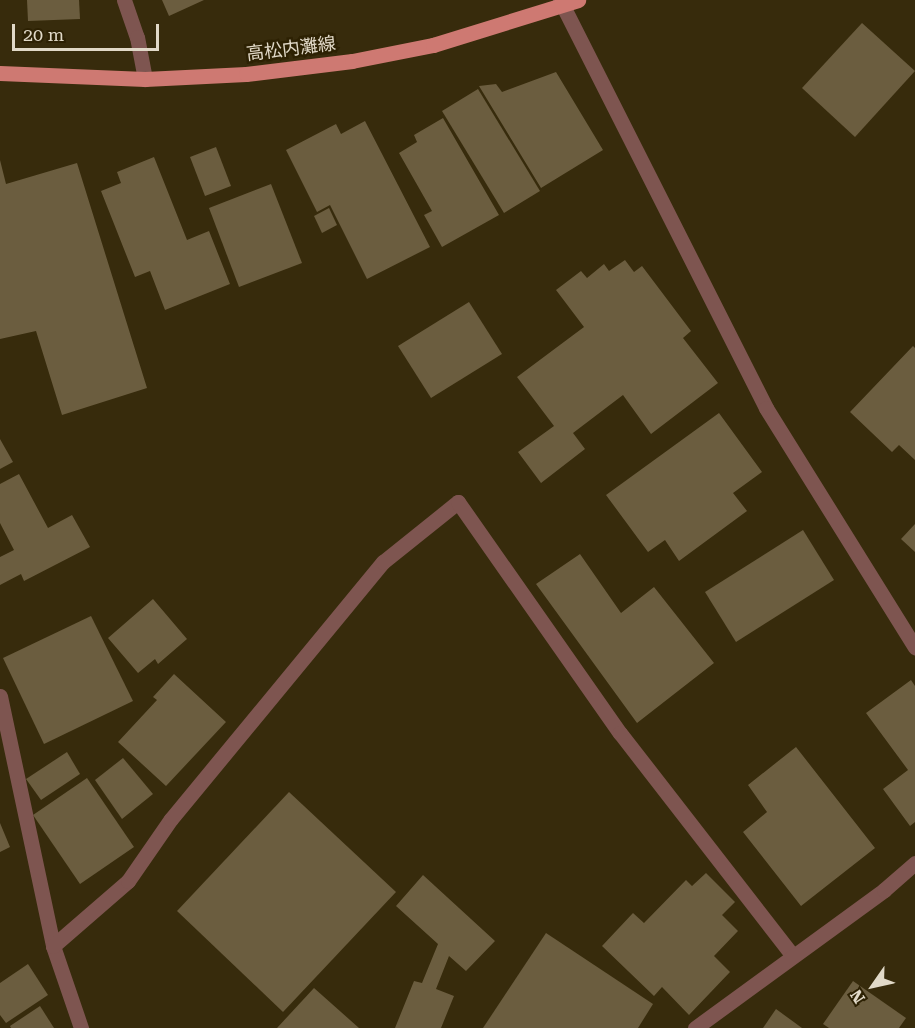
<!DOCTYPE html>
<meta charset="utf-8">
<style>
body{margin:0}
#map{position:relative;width:915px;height:1028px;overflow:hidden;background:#372b0c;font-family:"Roboto Serif","Noto Sans JP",serif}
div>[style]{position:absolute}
.building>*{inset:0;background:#6b5d3f}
.minor>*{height:15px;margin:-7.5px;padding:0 7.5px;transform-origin:7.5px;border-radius:7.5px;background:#7e5550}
.major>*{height:15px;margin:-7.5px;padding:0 7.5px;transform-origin:7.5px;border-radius:7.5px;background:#ce7972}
span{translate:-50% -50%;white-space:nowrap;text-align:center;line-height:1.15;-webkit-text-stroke:5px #2d2103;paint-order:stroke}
.street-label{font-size:18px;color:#e1d9c8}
.north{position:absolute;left:843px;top:956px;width:60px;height:60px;-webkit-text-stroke:4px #2d2103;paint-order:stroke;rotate:236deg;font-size:16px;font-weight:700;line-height:24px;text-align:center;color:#e1d9c8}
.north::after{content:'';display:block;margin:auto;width:21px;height:27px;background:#e1d9c8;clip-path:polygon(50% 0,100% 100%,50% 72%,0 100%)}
.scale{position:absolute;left:12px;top:24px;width:147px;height:27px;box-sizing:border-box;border:3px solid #e1d9c8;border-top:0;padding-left:8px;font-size:18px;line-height:21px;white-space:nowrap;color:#e1d9c8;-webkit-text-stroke:4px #2d2103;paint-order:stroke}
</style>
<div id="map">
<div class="building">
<i style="clip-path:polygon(27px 0,79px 0,80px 19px,28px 21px)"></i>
<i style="clip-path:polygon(162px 0,204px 0,169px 16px)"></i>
<i style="clip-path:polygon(862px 23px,915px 71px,855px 137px,802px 88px)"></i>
<i style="clip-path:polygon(556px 72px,603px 150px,541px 188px,479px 86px,496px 84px,502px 92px)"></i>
<i style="clip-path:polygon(478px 89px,540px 191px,504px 213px,442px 111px)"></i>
<i style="clip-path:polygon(443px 118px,499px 215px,442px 247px,424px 215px,432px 211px,399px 153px,417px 142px,414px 135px)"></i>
<i style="clip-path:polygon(365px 121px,430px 247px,367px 279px,330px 205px,317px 212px,286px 150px,336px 124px,341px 134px)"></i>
<i style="clip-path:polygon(216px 147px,231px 186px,205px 196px,190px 157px)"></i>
<i style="clip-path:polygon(154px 157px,187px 240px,209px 231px,230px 284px,165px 310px,150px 271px,135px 277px,101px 191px,121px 183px,117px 172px)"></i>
<i style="clip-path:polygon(0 160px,6px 184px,77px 163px,147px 388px,62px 415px,36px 331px,0 339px)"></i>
<i style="clip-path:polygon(271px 184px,302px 263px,239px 287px,209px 208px)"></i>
<i style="clip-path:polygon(329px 208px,337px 225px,322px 233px,314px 216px)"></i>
<i style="clip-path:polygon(625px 260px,634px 272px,642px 266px,691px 331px,683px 338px,718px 383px,651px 434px,623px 395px,573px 433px,585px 449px,541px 483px,518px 452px,554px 426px,517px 377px,584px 327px,556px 290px,581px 271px,587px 278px,604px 264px,609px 271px)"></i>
<i style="clip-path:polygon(469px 302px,502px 354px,431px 398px,398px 346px)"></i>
<i style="clip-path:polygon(913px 346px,915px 348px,915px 460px,899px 445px,892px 452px,850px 412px)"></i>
<i style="clip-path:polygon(719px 413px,762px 472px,733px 493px,747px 511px,679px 561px,665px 540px,648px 552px,606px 495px)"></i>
<i style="clip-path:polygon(0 439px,13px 462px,0 469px)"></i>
<i style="clip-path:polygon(19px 474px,48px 528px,72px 515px,90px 547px,24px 581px,21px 574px,0 585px,0 557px,14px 550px,0 523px,0 484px)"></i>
<i style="clip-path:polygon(915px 524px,915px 552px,901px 539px)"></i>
<i style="clip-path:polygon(803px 530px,834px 580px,736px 642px,705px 592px)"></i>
<i style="clip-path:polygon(580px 554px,621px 613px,654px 587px,714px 663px,637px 723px,536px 584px)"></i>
<i style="clip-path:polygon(153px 599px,187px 639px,158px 664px,155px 659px,138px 673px,108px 638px)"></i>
<i style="clip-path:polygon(91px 616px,133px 701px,44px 744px,3px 658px)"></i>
<i style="clip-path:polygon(174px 674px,226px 722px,166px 786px,118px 742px,157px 700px,153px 697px)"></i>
<i style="clip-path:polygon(911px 680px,915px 686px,915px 822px,910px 826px,883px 789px,908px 770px,866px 713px)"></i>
<i style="clip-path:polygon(796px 747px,875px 848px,801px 906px,743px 832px,767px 812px,748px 785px)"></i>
<i style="clip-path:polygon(67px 752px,80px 774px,41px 800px,26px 779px)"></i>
<i style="clip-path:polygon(123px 758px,153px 794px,122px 819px,95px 780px)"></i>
<i style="clip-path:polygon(87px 778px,134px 847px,80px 884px,33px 815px)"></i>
<i style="clip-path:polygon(289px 792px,396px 892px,283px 1012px,177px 911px)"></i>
<i style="clip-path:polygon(0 823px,10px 847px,0 852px)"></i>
<i style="clip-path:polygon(706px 873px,735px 902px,722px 915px,738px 931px,714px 956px,730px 972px,689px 1015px,662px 987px,654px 996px,602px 946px,633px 913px,644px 923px,686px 880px,692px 886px)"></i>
<i style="clip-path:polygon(423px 875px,495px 941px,466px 971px,449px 956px,436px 989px,454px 996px,441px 1028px,395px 1028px,414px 981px,422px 983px,438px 944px,396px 906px)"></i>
<i style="clip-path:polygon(546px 933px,653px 1004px,638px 1028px,483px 1028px)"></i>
<i style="clip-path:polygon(28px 964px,48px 995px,6px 1023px,0 1015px,0 983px)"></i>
<i style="clip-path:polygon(853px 981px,906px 1018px,899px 1028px,829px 1028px,823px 1024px)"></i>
<i style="clip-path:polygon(314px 988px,359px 1028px,277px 1028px)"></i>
<i style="clip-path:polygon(40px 1006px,54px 1028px,11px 1028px,10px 1026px)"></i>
<i style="clip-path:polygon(776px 1009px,802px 1028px,763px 1028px)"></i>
</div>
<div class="minor">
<i style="left:124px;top:0;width:39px;rotate:71deg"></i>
<i style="left:137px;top:37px;width:43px;rotate:79.2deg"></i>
<i style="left:560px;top:0;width:457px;rotate:63.2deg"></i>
<i style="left:766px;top:408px;width:282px;rotate:58.1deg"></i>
<i style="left:0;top:696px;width:256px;rotate:78deg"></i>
<i style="left:53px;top:946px;width:87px;rotate:71.1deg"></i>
<i style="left:53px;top:946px;width:99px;rotate:-40.9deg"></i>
<i style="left:128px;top:881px;width:75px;rotate:-55.3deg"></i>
<i style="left:171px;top:819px;width:333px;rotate:-50.5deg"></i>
<i style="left:383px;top:562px;width:96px;rotate:-38.7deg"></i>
<i style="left:458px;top:502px;width:282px;rotate:55deg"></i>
<i style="left:620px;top:733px;width:282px;rotate:52.2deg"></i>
<i style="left:695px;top:1028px;width:234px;rotate:-36.1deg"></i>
<i style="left:884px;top:890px;width:41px;rotate:-41.1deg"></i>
</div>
<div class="major">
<i style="left:0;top:73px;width:145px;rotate:2.4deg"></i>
<i style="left:145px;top:79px;width:101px;rotate:-2.8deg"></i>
<i style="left:246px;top:74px;width:107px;rotate:-7deg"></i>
<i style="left:352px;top:61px;width:83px;rotate:-11.2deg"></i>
<i style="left:433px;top:45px;width:152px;rotate:-17.2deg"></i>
</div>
<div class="street-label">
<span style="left:291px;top:49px;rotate:-7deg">高松内灘線</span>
</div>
<div class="north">N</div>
<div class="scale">20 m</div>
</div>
